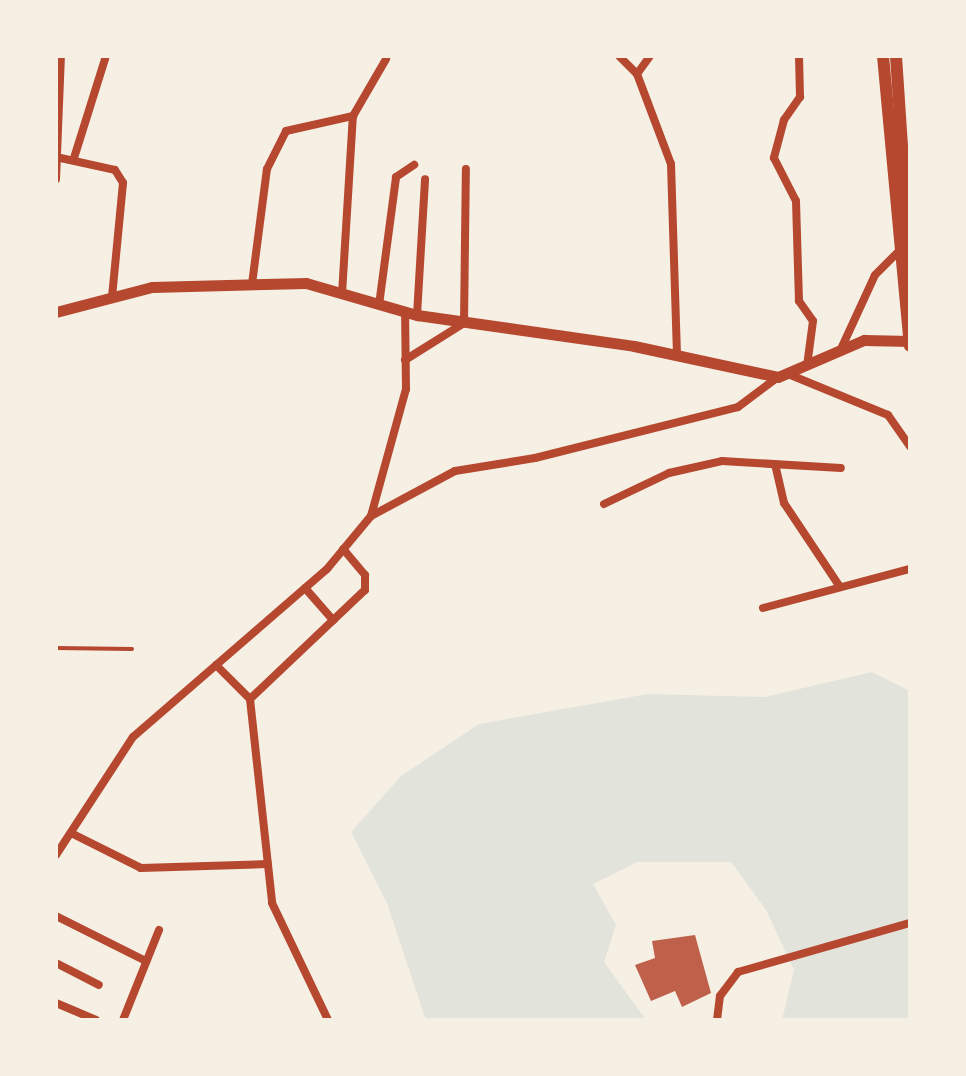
<!DOCTYPE html>
<style>
body{margin:0}
#map{position:relative;width:966px;height:1076px;overflow:hidden;background:#f6efe4;font-family:"Sofia Sans Condensed",sans-serif}
div>[style]{position:absolute}
.green>*{inset:0;background:#e2e4dc}
.building>*{inset:0;background:#bf614a}
.service>*{height:4px;margin:-2px;padding:0 2px;transform-origin:2px;border-radius:2px;background:#b5482f}
.minor>*{height:8px;margin:-4px;padding:0 4px;transform-origin:4px;border-radius:4px;background:#b5482f}
.tertiary>*{height:11px;margin:-5.5px;padding:0 5.5px;transform-origin:5.5px;border-radius:5.5px;background:#b5482f}
.secondary>*{height:12px;margin:-6px;padding:0 6px;transform-origin:6px;border-radius:6px;background:#b5482f}
span{translate:-50% -50%;white-space:nowrap;text-align:center;line-height:1.15;-webkit-text-stroke:8px #f6efe4;paint-order:stroke}
.frame{position:absolute;inset:0;border:58px solid #f6efe4;pointer-events:none}
</style>
<div id="map">
<div class="green">
<i style="clip-path:polygon(872px 672px,910px 691px,910px 1020px,782px 1020px,794px 970px,766px 910px,731px 862px,637px 862px,593px 884px,616px 925px,604px 962px,646px 1020px,426px 1020px,387px 903px,351px 832px,401px 776px,479px 724px,648px 694px,765px 697px)"></i>
</div>
<div class="building">
<i style="clip-path:polygon(695px 935px,711px 993px,682px 1007px,675px 991px,651px 1001px,635px 965px,655px 958px,652px 941px)"></i>
</div>
<div class="service">
<i style="left:56px;top:648px;width:76px;rotate:0.8deg"></i>
</div>
<div class="minor">
<i style="left:619px;top:56px;width:25px;rotate:45deg"></i>
<i style="left:637px;top:74px;width:96px;rotate:69.3deg"></i>
<i style="left:671px;top:164px;width:189px;rotate:88.2deg"></i>
<i style="left:799px;top:56px;width:41px;rotate:88.6deg"></i>
<i style="left:800px;top:97px;width:28px;rotate:125deg"></i>
<i style="left:784px;top:120px;width:39px;rotate:105deg"></i>
<i style="left:774px;top:158px;width:48px;rotate:62.9deg"></i>
<i style="left:796px;top:201px;width:100px;rotate:88.3deg"></i>
<i style="left:799px;top:301px;width:24px;rotate:55deg"></i>
<i style="left:813px;top:321px;width:45px;rotate:97.6deg"></i>
<i style="left:637px;top:74px;width:22px;rotate:-54deg"></i>
<i style="left:56px;top:157px;width:60px;rotate:12.4deg"></i>
<i style="left:115px;top:170px;width:15px;rotate:58deg"></i>
<i style="left:123px;top:183px;width:115px;rotate:95.5deg"></i>
<i style="left:74px;top:158px;width:107px;rotate:-72.6deg"></i>
<i style="left:56px;top:179px;width:123px;rotate:-87.7deg"></i>
<i style="left:252px;top:284px;width:116px;rotate:-82.6deg"></i>
<i style="left:267px;top:169px;width:42px;rotate:-63.4deg"></i>
<i style="left:286px;top:131px;width:69px;rotate:-12.6deg"></i>
<i style="left:353px;top:116px;width:66px;rotate:-59.9deg"></i>
<i style="left:342px;top:294px;width:178px;rotate:-86.5deg"></i>
<i style="left:379px;top:305px;width:129px;rotate:-82.4deg"></i>
<i style="left:396px;top:177px;width:22px;rotate:-34deg"></i>
<i style="left:417px;top:315px;width:136px;rotate:-86.6deg"></i>
<i style="left:841px;top:349px;width:81px;rotate:-65.3deg"></i>
<i style="left:875px;top:275px;width:34px;rotate:-45deg"></i>
<i style="left:405px;top:360px;width:70px;rotate:-32.1deg"></i>
<i style="left:464px;top:323px;width:154px;rotate:-89.3deg"></i>
<i style="left:788px;top:374px;width:108px;rotate:22.3deg"></i>
<i style="left:888px;top:415px;width:39px;rotate:55deg"></i>
<i style="left:775px;top:464px;width:40px;rotate:77deg"></i>
<i style="left:784px;top:503px;width:101px;rotate:56.3deg"></i>
<i style="left:604px;top:504px;width:72px;rotate:-25.5deg"></i>
<i style="left:669px;top:473px;width:54px;rotate:-12.8deg"></i>
<i style="left:722px;top:461px;width:119px;rotate:3.4deg"></i>
<i style="left:371px;top:516px;width:95px;rotate:-28.2deg"></i>
<i style="left:455px;top:471px;width:81px;rotate:-9.2deg"></i>
<i style="left:535px;top:458px;width:209px;rotate:-14.1deg"></i>
<i style="left:738px;top:407px;width:50px;rotate:-36.9deg"></i>
<i style="left:305px;top:588px;width:43px;rotate:48.8deg"></i>
<i style="left:763px;top:608px;width:152px;rotate:-14.9deg"></i>
<i style="left:216px;top:665px;width:48px;rotate:45deg"></i>
<i style="left:250px;top:699px;width:205px;rotate:83.8deg"></i>
<i style="left:272px;top:903px;width:130px;rotate:64.4deg"></i>
<i style="left:250px;top:699px;width:158px;rotate:-43.5deg"></i>
<i style="left:365px;top:590px;width:15px;rotate:-90deg"></i>
<i style="left:365px;top:575px;width:34px;rotate:-130deg"></i>
<i style="left:71px;top:833px;width:78px;rotate:26.6deg"></i>
<i style="left:141px;top:868px;width:127px;rotate:-1.8deg"></i>
<i style="left:56px;top:855px;width:141px;rotate:-56.9deg"></i>
<i style="left:133px;top:737px;width:257px;rotate:-40.9deg"></i>
<i style="left:327px;top:569px;width:69px;rotate:-50.3deg"></i>
<i style="left:371px;top:516px;width:132px;rotate:-74.6deg"></i>
<i style="left:406px;top:389px;width:77px;rotate:-90.7deg"></i>
<i style="left:56px;top:916px;width:101px;rotate:26.6deg"></i>
<i style="left:56px;top:963px;width:48px;rotate:27.1deg"></i>
<i style="left:56px;top:1003px;width:43px;rotate:23deg"></i>
<i style="left:123px;top:1020px;width:97px;rotate:-68.2deg"></i>
<i style="left:717px;top:1020px;width:24px;rotate:-83deg"></i>
<i style="left:720px;top:996px;width:30px;rotate:-53deg"></i>
<i style="left:738px;top:972px;width:179px;rotate:-15.9deg"></i>
</div>
<div class="tertiary">
<i style="left:56px;top:312px;width:99px;rotate:-14.6deg"></i>
<i style="left:152px;top:287px;width:154px;rotate:-1.5deg"></i>
<i style="left:306px;top:283px;width:116px;rotate:16.1deg"></i>
<i style="left:417px;top:315px;width:219px;rotate:8.1deg"></i>
<i style="left:634px;top:346px;width:147px;rotate:12.1deg"></i>
<i style="left:778px;top:377px;width:94px;rotate:-23.3deg"></i>
<i style="left:864px;top:340px;width:46px;rotate:1.2deg"></i>
</div>
<div class="secondary">
<i style="left:883px;top:56px;width:291px;rotate:84.7deg"></i>
<i style="left:896px;top:56px;width:209px;rotate:86.2deg"></i>
</div>
<div class="frame"></div>
</div>
